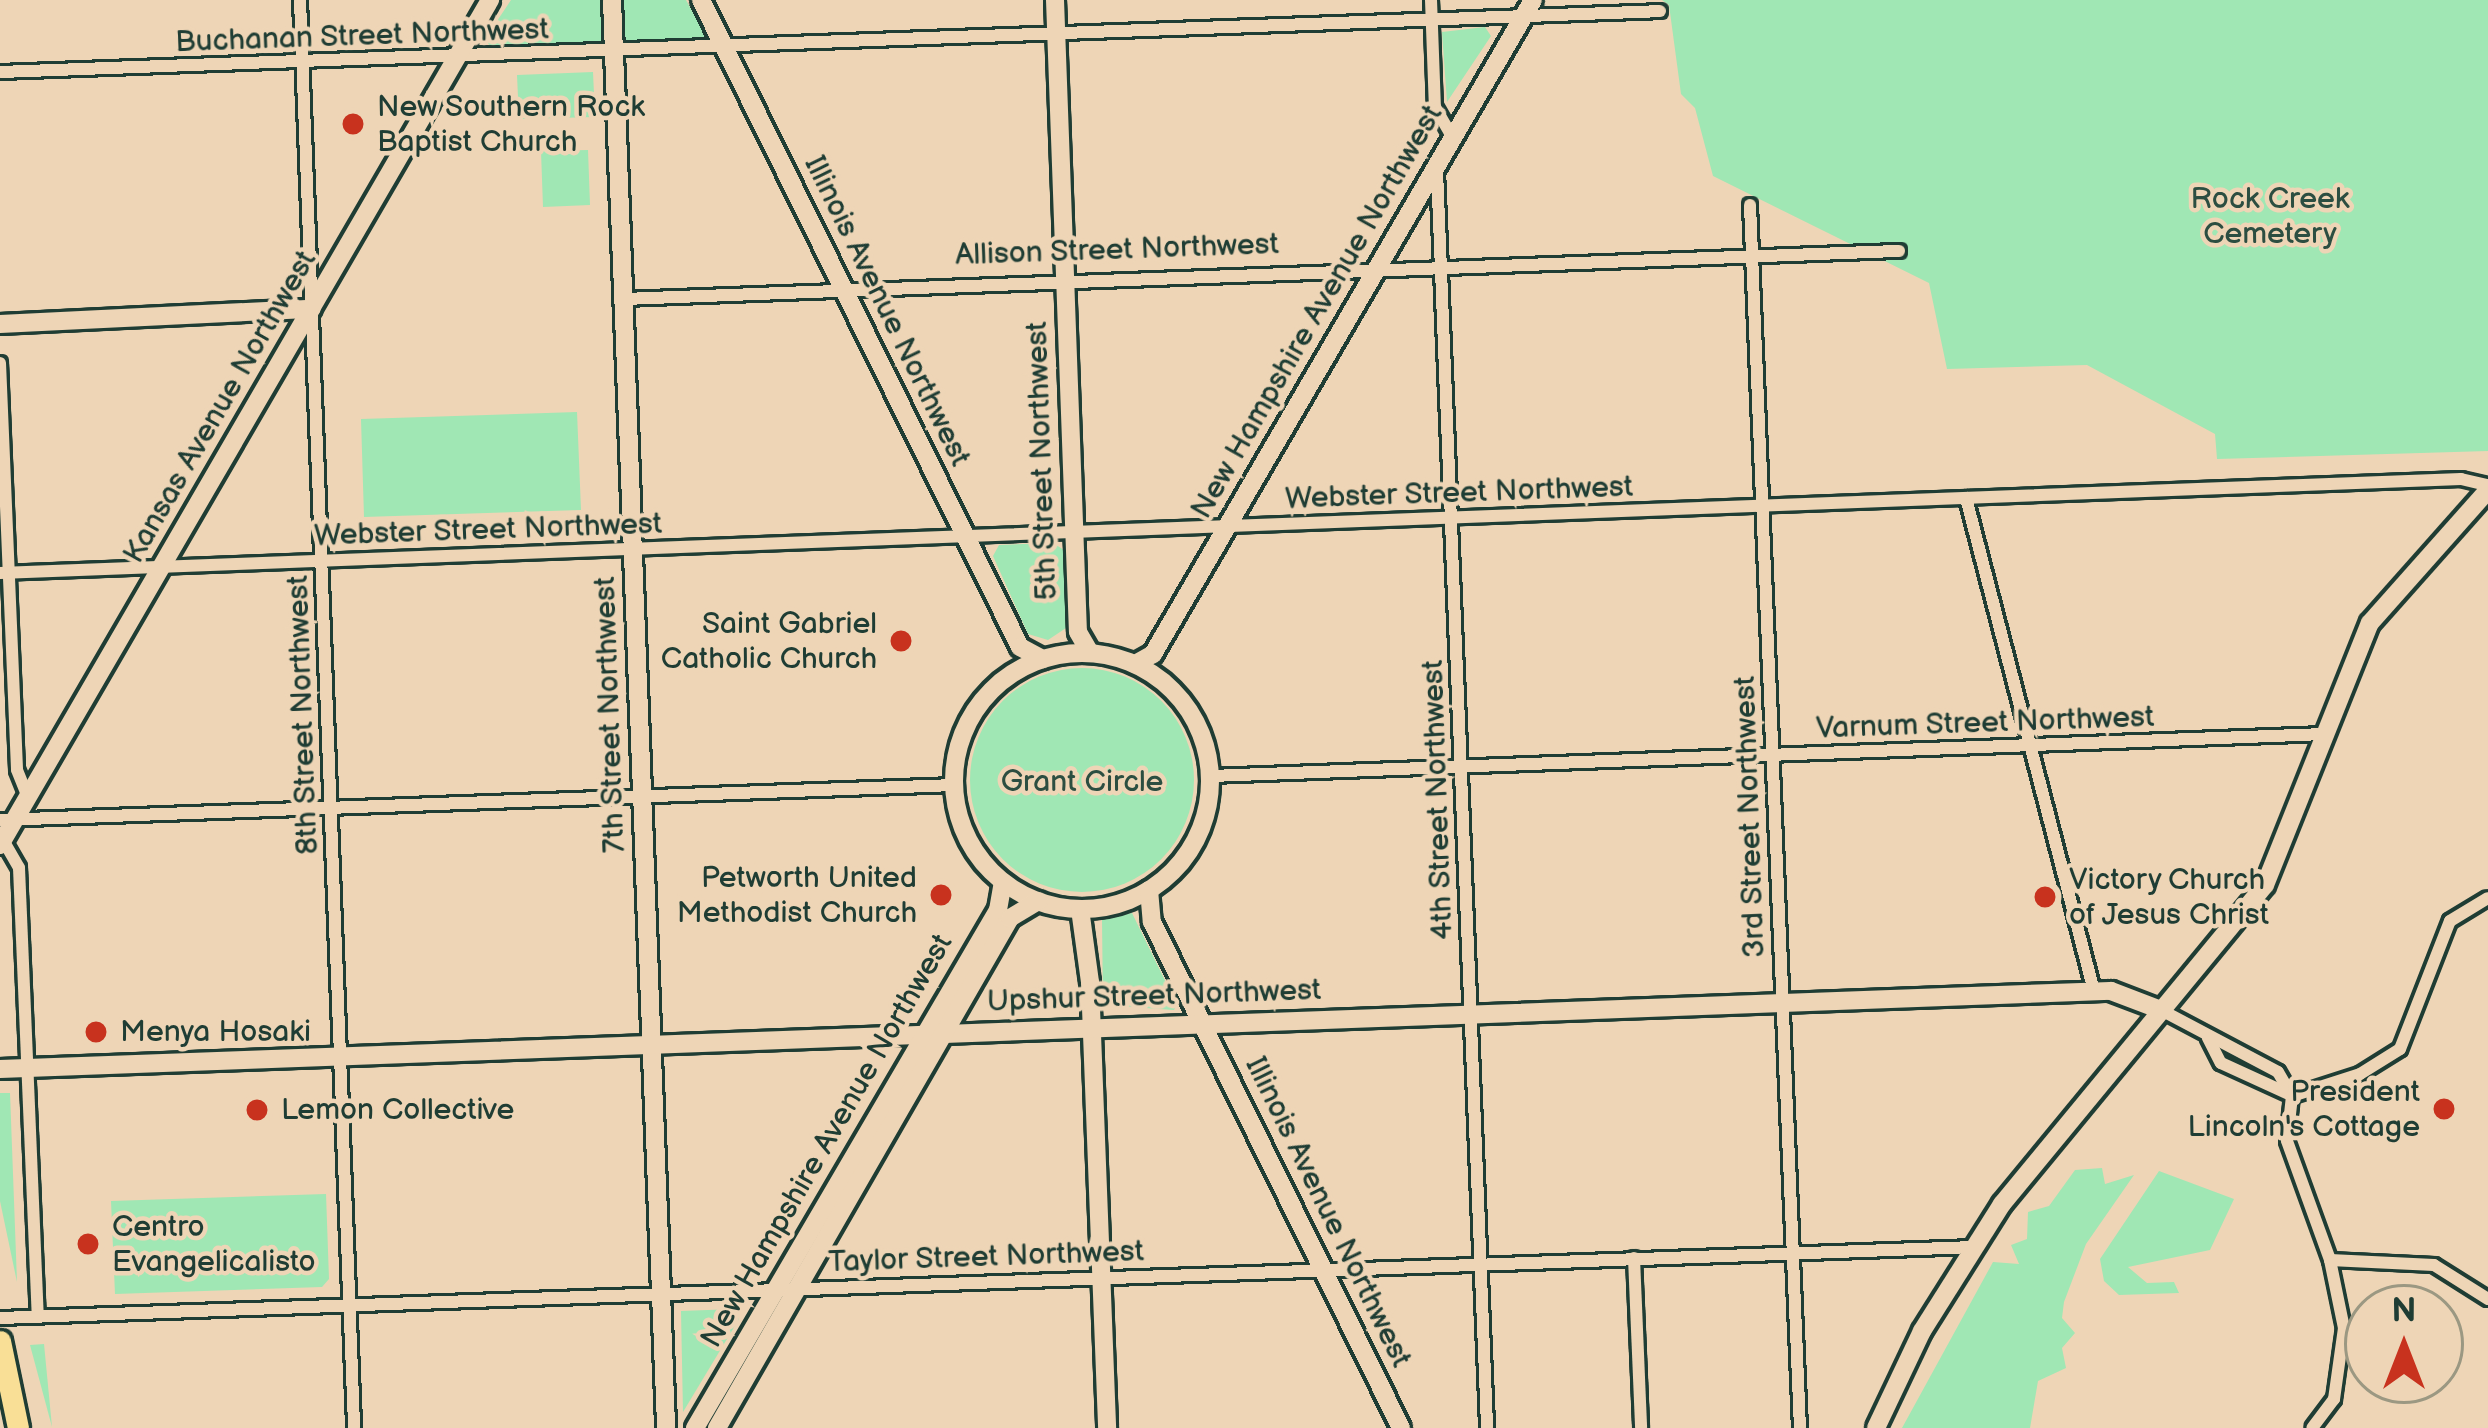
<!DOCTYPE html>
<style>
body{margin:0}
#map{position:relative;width:2488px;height:1428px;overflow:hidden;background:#eed5b6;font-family:"Balsamiq Sans",sans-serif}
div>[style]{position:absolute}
.green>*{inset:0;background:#a0e7b4}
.round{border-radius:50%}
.roads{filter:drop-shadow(3px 0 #1f3d34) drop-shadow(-3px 0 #1f3d34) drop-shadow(0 3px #1f3d34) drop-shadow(0 -3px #1f3d34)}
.street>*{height:12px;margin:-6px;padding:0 6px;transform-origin:6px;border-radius:6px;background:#eed5b6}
.secondary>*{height:18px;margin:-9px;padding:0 9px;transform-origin:9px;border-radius:9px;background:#eed5b6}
.secondary>.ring{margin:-9px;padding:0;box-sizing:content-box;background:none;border:18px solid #eed5b6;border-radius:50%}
.highway>*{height:21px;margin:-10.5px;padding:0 10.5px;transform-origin:10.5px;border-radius:10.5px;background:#f9df96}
.dots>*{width:33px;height:33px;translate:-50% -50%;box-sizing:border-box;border:6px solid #eed5b6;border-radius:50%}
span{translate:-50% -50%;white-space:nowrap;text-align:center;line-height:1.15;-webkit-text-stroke:9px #eed5b6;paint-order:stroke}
.street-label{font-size:30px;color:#1f3d34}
.poi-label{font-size:30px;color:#1f3d34}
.left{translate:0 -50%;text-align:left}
.right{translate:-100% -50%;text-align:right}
.park-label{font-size:30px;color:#2c4e41}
.north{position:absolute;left:2344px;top:1284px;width:120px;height:120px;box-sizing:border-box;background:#eed5b6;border:3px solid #9b9882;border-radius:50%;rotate:0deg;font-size:33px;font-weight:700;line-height:48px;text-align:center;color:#1f3d34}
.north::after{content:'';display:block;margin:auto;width:42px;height:54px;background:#c8321e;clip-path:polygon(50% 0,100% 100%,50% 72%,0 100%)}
</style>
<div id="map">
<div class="green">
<i style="clip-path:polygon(511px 0,604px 0,607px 42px,490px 46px,485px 39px)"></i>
<i style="clip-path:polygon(623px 0,686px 0,707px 38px,625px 42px)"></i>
<i style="clip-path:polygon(1662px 0,2488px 0,2488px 451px,2217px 459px,2215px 434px,2087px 365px,1947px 369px,1929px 283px,1713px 176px,1695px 108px,1681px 94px,1669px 5px)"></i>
<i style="clip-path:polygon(1485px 27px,1491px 36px,1447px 102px,1442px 32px)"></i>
<i style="clip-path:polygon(593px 72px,595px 117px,519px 119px,517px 75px)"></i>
<i style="clip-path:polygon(588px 150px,590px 205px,543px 207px,541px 151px)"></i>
<i style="clip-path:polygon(577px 412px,581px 510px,364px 517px,361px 419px)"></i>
<i style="clip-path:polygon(1053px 543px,1064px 550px,1066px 628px,1048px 640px,1028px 634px,993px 556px,999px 545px)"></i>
<i class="round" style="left:970px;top:668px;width:224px;height:224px"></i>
<i style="clip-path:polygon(1132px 913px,1177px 1005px,1174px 1010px,1103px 1005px,1102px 920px)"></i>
<i style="clip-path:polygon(0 1093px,10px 1093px,17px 1282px,0 1201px)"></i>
<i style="clip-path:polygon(2102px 1168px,2105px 1184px,2134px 1175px,2086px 1244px,2064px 1302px,2062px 1318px,2075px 1333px,2062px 1348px,2066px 1368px,2038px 1381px,2030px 1428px,1902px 1428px,1993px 1262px,2019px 1264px,2011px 1245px,2027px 1239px,2028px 1212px,2049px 1206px,2075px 1170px)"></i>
<i style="clip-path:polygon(2159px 1171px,2234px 1199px,2210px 1250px,2128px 1267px,2147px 1283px,2174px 1282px,2179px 1293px,2119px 1295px,2104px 1281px,2100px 1259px)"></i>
<i style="clip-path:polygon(326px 1194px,329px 1279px,322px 1287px,115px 1294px,111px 1201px)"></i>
<i style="clip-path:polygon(735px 1309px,739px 1319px,683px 1412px,681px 1311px)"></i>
<i style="clip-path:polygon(44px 1344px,52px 1427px,30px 1345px)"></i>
</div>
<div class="roads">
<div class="street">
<i style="left:300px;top:0;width:1429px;rotate:87.83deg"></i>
<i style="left:1431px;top:0;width:107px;rotate:87.9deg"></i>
<i style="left:1435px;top:107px;width:36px;rotate:60deg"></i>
<i style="left:0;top:72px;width:1661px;rotate:-2.1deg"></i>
<i style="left:1437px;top:170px;width:1259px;rotate:87.72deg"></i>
<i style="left:1750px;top:205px;width:1224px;rotate:87.66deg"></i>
<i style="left:624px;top:299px;width:1276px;rotate:-2.16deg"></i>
<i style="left:0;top:363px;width:407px;rotate:87.6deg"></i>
<i style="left:17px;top:770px;width:29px;rotate:68deg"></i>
<i style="left:1966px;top:498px;width:509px;rotate:75.45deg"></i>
<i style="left:0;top:573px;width:2463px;rotate:-2.19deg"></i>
<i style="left:2461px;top:479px;width:28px;rotate:13deg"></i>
<i style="left:1211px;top:776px;width:1117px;rotate:-2.16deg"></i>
<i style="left:0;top:820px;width:955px;rotate:-2.1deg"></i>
<i style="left:3px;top:840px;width:32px;rotate:60deg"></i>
<i style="left:19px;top:868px;width:448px;rotate:87.6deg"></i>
<i style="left:2161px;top:1010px;width:132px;rotate:27.9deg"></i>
<i style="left:2278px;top:1072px;width:28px;rotate:60deg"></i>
<i style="left:2208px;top:1038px;width:28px;rotate:63deg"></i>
<i style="left:2221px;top:1063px;width:77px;rotate:24.6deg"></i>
<i style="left:2292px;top:1096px;width:45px;rotate:96.3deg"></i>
<i style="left:2287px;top:1141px;width:127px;rotate:70.1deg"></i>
<i style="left:2330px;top:1260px;width:69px;rotate:78.4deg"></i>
<i style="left:2344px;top:1328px;width:72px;rotate:98deg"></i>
<i style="left:2334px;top:1399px;width:36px;rotate:127deg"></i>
<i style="left:2292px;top:1096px;width:71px;rotate:-17.9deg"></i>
<i style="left:2360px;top:1074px;width:47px;rotate:-32deg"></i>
<i style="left:2400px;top:1049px;width:137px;rotate:-68.7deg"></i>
<i style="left:2450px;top:921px;width:44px;rotate:-31.2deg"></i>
<i style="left:1634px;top:1258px;width:170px;rotate:87.6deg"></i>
<i style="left:2330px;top:1260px;width:104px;rotate:2.8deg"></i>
<i style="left:2434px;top:1265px;width:64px;rotate:32.2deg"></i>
<i style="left:0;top:1318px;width:1975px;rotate:-2.06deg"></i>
</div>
<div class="secondary">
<i style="left:612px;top:0;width:1429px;rotate:87.83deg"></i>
<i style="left:701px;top:0;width:721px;rotate:63.75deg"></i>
<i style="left:1020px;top:647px;width:26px;rotate:28deg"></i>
<i style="left:1055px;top:0;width:632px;rotate:87.92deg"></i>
<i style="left:1078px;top:632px;width:24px;rotate:60deg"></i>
<i style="left:0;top:324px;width:312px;rotate:-2.8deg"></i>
<i class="ring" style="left:954px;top:653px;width:238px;height:238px"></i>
<i style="left:1135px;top:664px;width:21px;rotate:-29deg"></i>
<i style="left:1153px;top:654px;width:756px;rotate:-59.84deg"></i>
<i style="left:0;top:845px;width:977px;rotate:-59.89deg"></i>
<i style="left:1149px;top:890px;width:32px;rotate:85deg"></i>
<i style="left:1152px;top:922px;width:564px;rotate:63.8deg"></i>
<i style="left:1080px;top:909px;width:74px;rotate:82.2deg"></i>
<i style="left:1090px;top:982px;width:446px;rotate:87.8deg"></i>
<i style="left:0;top:1069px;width:2112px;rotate:-2.12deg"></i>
<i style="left:2111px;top:991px;width:53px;rotate:20.8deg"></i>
<i style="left:695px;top:1428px;width:600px;rotate:-59.67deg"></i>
<i style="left:998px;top:910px;width:28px;rotate:-80deg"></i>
<i style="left:717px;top:1428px;width:588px;rotate:-60.12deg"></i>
<i style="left:1010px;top:918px;width:33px;rotate:-31deg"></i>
<i style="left:1876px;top:1428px;width:107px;rotate:-64.6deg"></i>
<i style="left:1922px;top:1331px;width:150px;rotate:-57.8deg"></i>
<i style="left:2002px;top:1204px;width:413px;rotate:-50.5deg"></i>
<i style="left:2265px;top:885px;width:282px;rotate:-68.2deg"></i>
<i style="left:2370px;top:623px;width:178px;rotate:-48.4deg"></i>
</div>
<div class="highway">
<i style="left:0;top:1341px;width:89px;rotate:78.3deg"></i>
</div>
</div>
<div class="dots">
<i style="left:353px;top:124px;background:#c8321e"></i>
<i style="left:901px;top:641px;background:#c8321e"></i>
<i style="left:941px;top:895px;background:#c8321e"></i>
<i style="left:2045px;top:897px;background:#c8321e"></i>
<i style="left:96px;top:1032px;background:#c8321e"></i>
<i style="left:2444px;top:1109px;background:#c8321e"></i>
<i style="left:257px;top:1110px;background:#c8321e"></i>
<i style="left:88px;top:1244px;background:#c8321e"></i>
</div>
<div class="street-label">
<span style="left:362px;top:36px;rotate:-2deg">Buchanan Street Northwest</span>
<span style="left:1117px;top:250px;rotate:-2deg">Allison Street Northwest</span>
<span style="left:887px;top:311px;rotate:64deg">Illinois Avenue Northwest</span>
<span style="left:1317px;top:312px;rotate:-60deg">New Hampshire Avenue Northwest</span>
<span style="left:220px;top:407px;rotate:-60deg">Kansas Avenue Northwest</span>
<span style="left:1042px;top:461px;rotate:-92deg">5th Street Northwest</span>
<span style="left:1459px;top:493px;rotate:-2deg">Webster Street Northwest</span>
<span style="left:488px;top:530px;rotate:-2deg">Webster Street Northwest</span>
<span style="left:303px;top:715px;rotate:-92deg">8th Street Northwest</span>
<span style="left:610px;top:715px;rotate:-92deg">7th Street Northwest</span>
<span style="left:1985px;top:723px;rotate:-2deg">Varnum Street Northwest</span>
<span style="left:1438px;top:800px;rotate:-92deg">4th Street Northwest</span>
<span style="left:1750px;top:817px;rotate:-92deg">3rd Street Northwest</span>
<span style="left:1154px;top:996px;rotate:-2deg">Upshur Street Northwest</span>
<span style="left:827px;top:1141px;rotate:-60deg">New Hampshire Avenue Northwest</span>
<span style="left:1328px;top:1212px;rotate:64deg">Illinois Avenue Northwest</span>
<span style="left:986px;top:1257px;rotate:-2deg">Taylor Street Northwest</span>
</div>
<div class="poi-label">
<span class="left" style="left:377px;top:124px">New Southern Rock<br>Baptist Church</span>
<span class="right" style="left:877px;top:641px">Saint Gabriel<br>Catholic Church</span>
<span class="right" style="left:917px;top:895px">Petworth United<br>Methodist Church</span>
<span class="left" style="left:2069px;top:897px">Victory Church<br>of Jesus Christ</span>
<span class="left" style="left:120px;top:1032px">Menya Hosaki</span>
<span class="right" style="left:2420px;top:1109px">President<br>Lincoln's Cottage</span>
<span class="left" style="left:281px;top:1110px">Lemon Collective</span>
<span class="left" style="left:112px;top:1244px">Centro<br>Evangelicalisto</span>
</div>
<div class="park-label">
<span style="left:2270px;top:216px">Rock Creek<br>Cemetery</span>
<span style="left:1082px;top:782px">Grant Circle</span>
</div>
<div class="north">N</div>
</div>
